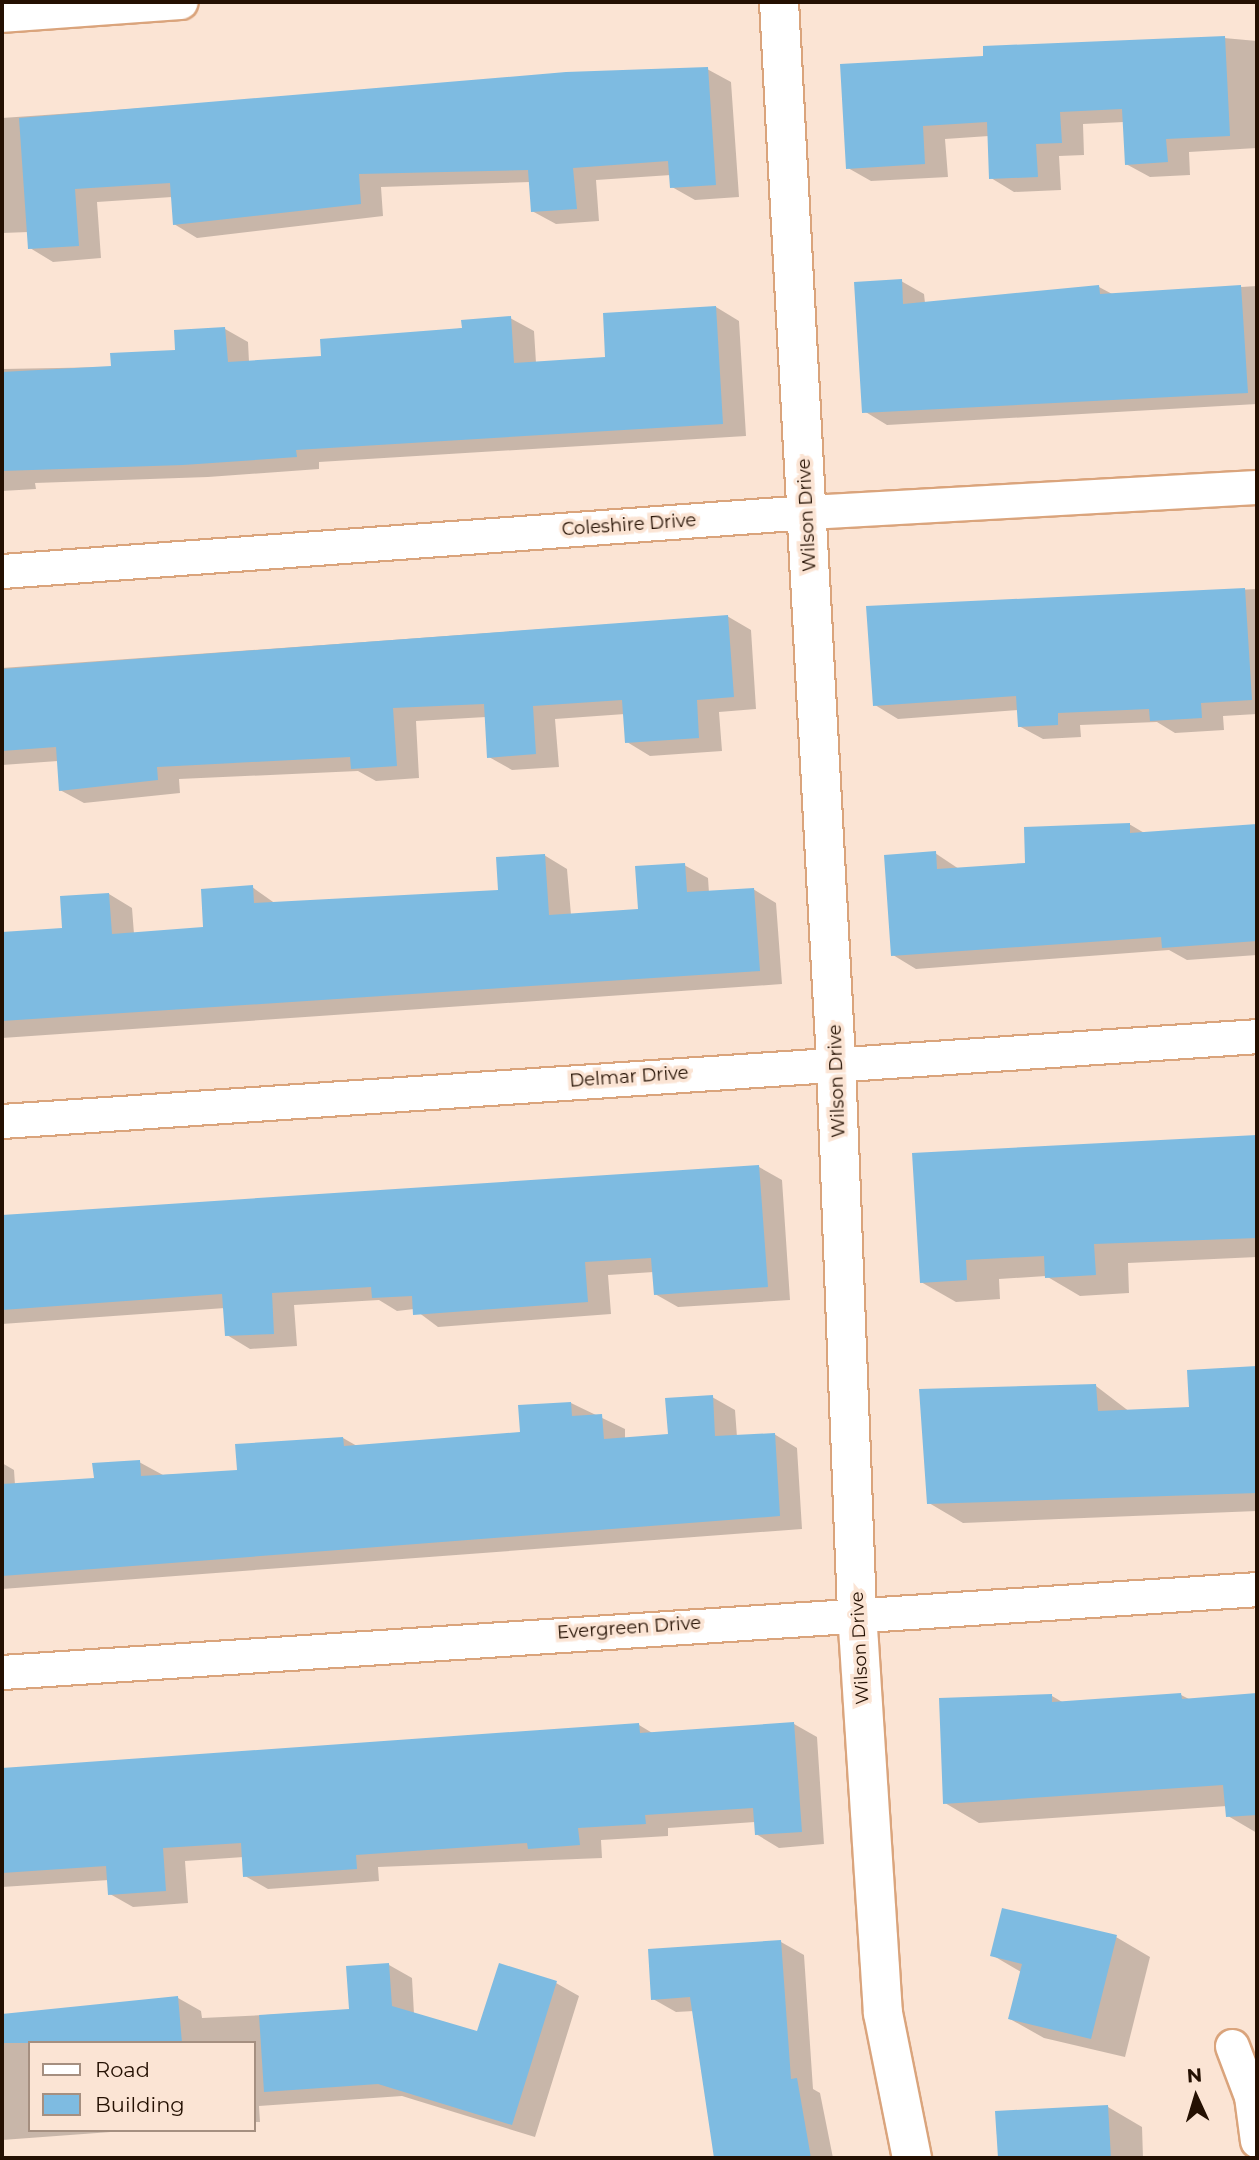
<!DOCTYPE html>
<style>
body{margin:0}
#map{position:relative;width:1259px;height:2160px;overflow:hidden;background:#fbe4d4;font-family:Montserrat,sans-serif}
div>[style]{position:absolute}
.shadow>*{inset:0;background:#0003}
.building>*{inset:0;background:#7ebbe1}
.roads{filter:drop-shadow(2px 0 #daa47c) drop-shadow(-2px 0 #daa47c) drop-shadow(0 2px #daa47c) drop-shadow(0 -2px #daa47c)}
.street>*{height:33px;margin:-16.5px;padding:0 16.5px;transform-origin:16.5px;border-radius:16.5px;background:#fff}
.secondary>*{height:38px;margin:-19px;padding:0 19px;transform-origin:19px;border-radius:19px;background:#fff}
span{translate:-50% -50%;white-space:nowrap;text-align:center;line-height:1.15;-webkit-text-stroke:7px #fbe4d4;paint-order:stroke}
.street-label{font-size:18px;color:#241002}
.frame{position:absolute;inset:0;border:4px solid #241002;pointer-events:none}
.legend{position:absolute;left:28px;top:2041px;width:228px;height:91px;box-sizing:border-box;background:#fbe4d4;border:2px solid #a58f80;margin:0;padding:9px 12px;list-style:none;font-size:21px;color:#241002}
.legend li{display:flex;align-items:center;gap:14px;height:35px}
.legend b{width:35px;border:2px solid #a58f80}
.north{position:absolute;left:1161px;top:2062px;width:70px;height:70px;-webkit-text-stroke:5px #fbe4d4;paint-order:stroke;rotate:356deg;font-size:19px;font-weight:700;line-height:28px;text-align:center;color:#241002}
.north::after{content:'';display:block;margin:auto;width:24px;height:32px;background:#241002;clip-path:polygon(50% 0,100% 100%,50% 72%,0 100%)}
</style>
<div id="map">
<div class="shadow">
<i style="clip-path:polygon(1224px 38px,1257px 41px,1257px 148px,1189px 152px,1190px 175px,1150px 177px,1126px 164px,1124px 122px,1083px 124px,1084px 155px,1059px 156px,1061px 190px,1014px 192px,991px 178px,989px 136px,945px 139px,948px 177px,871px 181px,848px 168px,985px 58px)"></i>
<i style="clip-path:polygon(707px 69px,731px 82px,739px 197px,695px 200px,672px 187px,671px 175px,596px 180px,599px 221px,556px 224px,532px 211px,530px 182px,381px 187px,383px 216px,197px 238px,174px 224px,172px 197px,97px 202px,101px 258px,53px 262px,30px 248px,29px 232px,2px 233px,2px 118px)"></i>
<i style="clip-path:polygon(901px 281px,924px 294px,925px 303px,1099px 287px,1114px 295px,1257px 286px,1257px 404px,887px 425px,864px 411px)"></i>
<i style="clip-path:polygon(716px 307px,739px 321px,746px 436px,319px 462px,319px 469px,208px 477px,35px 483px,36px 489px,2px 491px,2px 369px,113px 367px,177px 351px,225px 329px,248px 342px,249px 362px,323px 357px,510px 318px,534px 331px,536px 363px,607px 359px)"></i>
<i style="clip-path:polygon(1257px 589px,1257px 714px,1223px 716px,1224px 730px,1175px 733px,1157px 722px,1080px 725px,1081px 737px,1043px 739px,1019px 726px,1019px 710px,898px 719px,875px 705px,868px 608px)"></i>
<i style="clip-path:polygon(727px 616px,751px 630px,756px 709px,719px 712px,722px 751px,650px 756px,627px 742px,625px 714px,555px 719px,559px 767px,512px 770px,489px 757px,486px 717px,416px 721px,419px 778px,376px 781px,358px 771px,179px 779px,180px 793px,84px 803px,60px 790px,58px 761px,2px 765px,2px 668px)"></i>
<i style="clip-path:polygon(1129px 824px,1146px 834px,1257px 826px,1257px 955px,1187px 960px,1169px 950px,916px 969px,893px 955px,935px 853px,959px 869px,1027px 864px)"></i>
<i style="clip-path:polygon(544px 855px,567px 869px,571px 915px,640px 911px,684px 865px,708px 878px,709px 893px,753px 889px,776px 903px,782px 984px,2px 1038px,2px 934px,64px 930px,109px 894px,132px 908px,134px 934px,205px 929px,252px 887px,276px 904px,500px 892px)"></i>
<i style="clip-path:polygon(1257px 1137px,1257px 1257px,1128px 1263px,1129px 1293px,1080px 1296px,1046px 1276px,999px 1279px,1000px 1299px,956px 1302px,921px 1282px,914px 1155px)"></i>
<i style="clip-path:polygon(759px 1167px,782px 1180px,790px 1300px,678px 1307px,655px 1294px,654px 1272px,608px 1275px,611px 1314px,438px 1327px,414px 1309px,397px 1311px,379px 1300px,294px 1305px,297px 1346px,250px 1349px,227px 1335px,225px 1308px,2px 1324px,2px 1220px)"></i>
<i style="clip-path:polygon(1257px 1369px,1257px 1511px,963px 1523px,929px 1503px,1096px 1386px,1130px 1412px,1191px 1409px,1189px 1372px)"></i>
<i style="clip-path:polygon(712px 1397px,735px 1410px,737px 1437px,774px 1434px,797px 1448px,802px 1529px,2px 1589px,2px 1463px,14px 1470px,15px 1485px,95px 1479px,139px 1462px,163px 1475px,239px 1471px,343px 1438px,357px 1446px,522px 1434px,571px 1403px,625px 1429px,625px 1439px,669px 1436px)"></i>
<i style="clip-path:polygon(1181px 1695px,1191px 1700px,1257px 1695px,1257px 1833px,1228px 1816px,1227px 1806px,979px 1823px,945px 1803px,1052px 1696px,1064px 1703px)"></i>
<i style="clip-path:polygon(794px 1724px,817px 1737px,824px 1844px,779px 1848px,756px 1834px,755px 1822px,668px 1828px,668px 1836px,601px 1840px,602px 1858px,378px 1867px,379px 1881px,268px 1889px,245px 1876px,244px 1857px,185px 1861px,188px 1903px,133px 1907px,110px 1894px,109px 1880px,2px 1887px,2px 1770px,639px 1725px,654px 1734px)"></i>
<i style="clip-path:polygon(1116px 1937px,1150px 1957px,1125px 2057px,1044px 2038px,1010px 2019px,1021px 1972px,992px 1955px)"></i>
<i style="clip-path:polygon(781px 1942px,804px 1955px,813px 2089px,820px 2093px,833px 2158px,716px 2158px,694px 2011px,676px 2012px,653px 1999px)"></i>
<i style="clip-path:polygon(389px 1965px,412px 1978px,414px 2014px,479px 2034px,556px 1983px,579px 1996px,535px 2137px,402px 2096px,259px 2106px,260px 2122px,254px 2122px,254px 2043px,30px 2043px,30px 2130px,138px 2130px,2px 2140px,2px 2016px,178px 1998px,201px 2011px,202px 2018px,351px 2011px)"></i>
<i style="clip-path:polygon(1108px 2107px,1142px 2127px,1143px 2158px,1000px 2158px,997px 2113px)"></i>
</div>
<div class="building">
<i style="clip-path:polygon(1225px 36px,1230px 136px,1166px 139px,1168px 162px,1125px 165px,1122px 109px,1060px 112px,1062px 143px,1036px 144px,1038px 177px,989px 179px,987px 122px,923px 126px,925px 164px,846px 169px,840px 64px,983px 56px,983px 46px)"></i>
<i style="clip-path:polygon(708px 67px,716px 185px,670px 188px,668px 161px,573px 168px,577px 209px,531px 212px,528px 170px,359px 174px,361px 204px,173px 225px,170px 183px,75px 189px,79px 246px,28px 249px,19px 118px,566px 72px)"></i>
<i style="clip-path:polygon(902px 279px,903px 304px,1099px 285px,1100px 294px,1241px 285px,1248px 393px,862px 413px,854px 282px)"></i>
<i style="clip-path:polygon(716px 306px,723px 424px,296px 450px,297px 457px,183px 465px,2px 471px,2px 372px,111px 366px,110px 353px,175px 350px,174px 330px,225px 327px,228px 362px,321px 356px,320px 339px,462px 328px,461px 320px,511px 316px,514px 363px,605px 357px,603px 313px)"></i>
<i style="clip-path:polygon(1245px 588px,1252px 700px,1201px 703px,1202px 718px,1150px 721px,1149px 709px,1058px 713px,1058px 725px,1018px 727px,1016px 696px,873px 706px,866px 606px)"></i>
<i style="clip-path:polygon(728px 615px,734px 697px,697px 700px,699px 738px,625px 743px,622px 700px,533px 706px,536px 754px,487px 758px,484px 704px,393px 708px,397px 766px,351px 769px,350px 757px,157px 767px,158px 780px,59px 791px,56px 747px,2px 751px,2px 669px)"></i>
<i style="clip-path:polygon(1130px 823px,1130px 833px,1257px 824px,1257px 941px,1162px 948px,1161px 937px,891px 956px,884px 855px,936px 851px,937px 869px,1025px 863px,1024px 827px)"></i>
<i style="clip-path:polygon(545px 854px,549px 915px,638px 909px,635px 866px,685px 863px,687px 892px,754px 888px,760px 971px,2px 1021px,2px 932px,62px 928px,60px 896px,109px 893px,112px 934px,203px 927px,201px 889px,253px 885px,254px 903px,498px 890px,496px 857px)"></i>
<i style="clip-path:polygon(1257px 1135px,1257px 1238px,1094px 1244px,1096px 1275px,1045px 1278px,1044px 1256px,966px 1260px,967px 1280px,920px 1283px,912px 1153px)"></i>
<i style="clip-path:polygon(759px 1165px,768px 1287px,654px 1295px,651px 1258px,585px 1262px,588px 1302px,413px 1315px,412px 1296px,372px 1298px,371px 1287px,272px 1293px,274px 1334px,225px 1336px,222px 1294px,2px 1310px,2px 1215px)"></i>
<i style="clip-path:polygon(1257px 1366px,1257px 1493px,927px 1504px,919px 1389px,1096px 1384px,1098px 1411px,1189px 1407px,1187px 1370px)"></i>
<i style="clip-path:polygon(713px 1395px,715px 1436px,775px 1433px,780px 1516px,2px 1576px,2px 1484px,94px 1478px,92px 1463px,140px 1460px,141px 1476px,237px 1470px,235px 1444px,343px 1437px,344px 1446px,520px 1432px,518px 1405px,571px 1402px,572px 1416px,602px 1414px,604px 1439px,668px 1434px,665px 1398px)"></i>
<i style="clip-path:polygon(1181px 1693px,1182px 1699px,1257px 1693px,1257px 1815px,1226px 1817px,1223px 1785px,943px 1804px,939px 1698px,1052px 1694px,1052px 1702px)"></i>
<i style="clip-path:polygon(794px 1722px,802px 1832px,755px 1835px,753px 1808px,645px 1815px,646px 1824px,578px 1828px,580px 1845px,528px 1849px,527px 1843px,356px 1855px,357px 1869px,243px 1877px,241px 1843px,163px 1848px,166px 1891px,108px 1895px,106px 1866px,2px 1873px,2px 1768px,639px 1723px,640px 1733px)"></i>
<i style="clip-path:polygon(1002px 1908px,1117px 1935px,1091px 2039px,1008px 2019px,1022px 1964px,990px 1956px)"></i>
<i style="clip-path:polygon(781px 1940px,791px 2079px,797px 2078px,811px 2158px,714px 2158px,690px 1997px,651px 2000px,648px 1949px)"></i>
<i style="clip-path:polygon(389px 1963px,392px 2006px,477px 2031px,499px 1963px,557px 1981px,512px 2125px,378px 2084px,264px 2092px,259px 2015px,349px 2009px,346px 1966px)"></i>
<i style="clip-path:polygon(178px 1996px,182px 2043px,2px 2043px,2px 2014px)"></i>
<i style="clip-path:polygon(1108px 2105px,1111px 2158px,998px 2158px,995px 2111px)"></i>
</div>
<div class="roads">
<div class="street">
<i style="left:2px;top:15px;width:179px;rotate:-4.2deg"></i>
<i style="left:2px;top:571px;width:807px;rotate:-4.19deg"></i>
<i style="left:807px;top:512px;width:451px;rotate:-3.2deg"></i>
<i style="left:2px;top:1121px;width:1258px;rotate:-3.87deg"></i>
<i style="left:2px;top:1672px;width:1258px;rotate:-3.78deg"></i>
<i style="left:1232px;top:2046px;width:53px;rotate:69.2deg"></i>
<i style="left:1251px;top:2096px;width:45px;rotate:82.4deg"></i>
</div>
<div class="secondary">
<i style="left:779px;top:2px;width:1063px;rotate:86.92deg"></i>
<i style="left:836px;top:1063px;width:549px;rotate:87.81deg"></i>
<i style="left:857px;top:1612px;width:402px;rotate:86.3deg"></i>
<i style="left:883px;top:2013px;width:148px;rotate:78.7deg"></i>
</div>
</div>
<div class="street-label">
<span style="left:807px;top:515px;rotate:-93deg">Wilson Drive</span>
<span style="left:629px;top:525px;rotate:-4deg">Coleshire Drive</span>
<span style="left:629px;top:1077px;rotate:-4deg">Delmar Drive</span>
<span style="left:837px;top:1081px;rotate:-92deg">Wilson Drive</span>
<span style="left:629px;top:1628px;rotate:-4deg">Evergreen Drive</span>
<span style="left:860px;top:1648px;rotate:-93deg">Wilson Drive</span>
</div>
<div class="frame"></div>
<ul class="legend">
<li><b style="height:9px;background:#fff"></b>Road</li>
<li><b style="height:19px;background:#7ebbe1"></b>Building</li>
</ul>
<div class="north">N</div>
</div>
